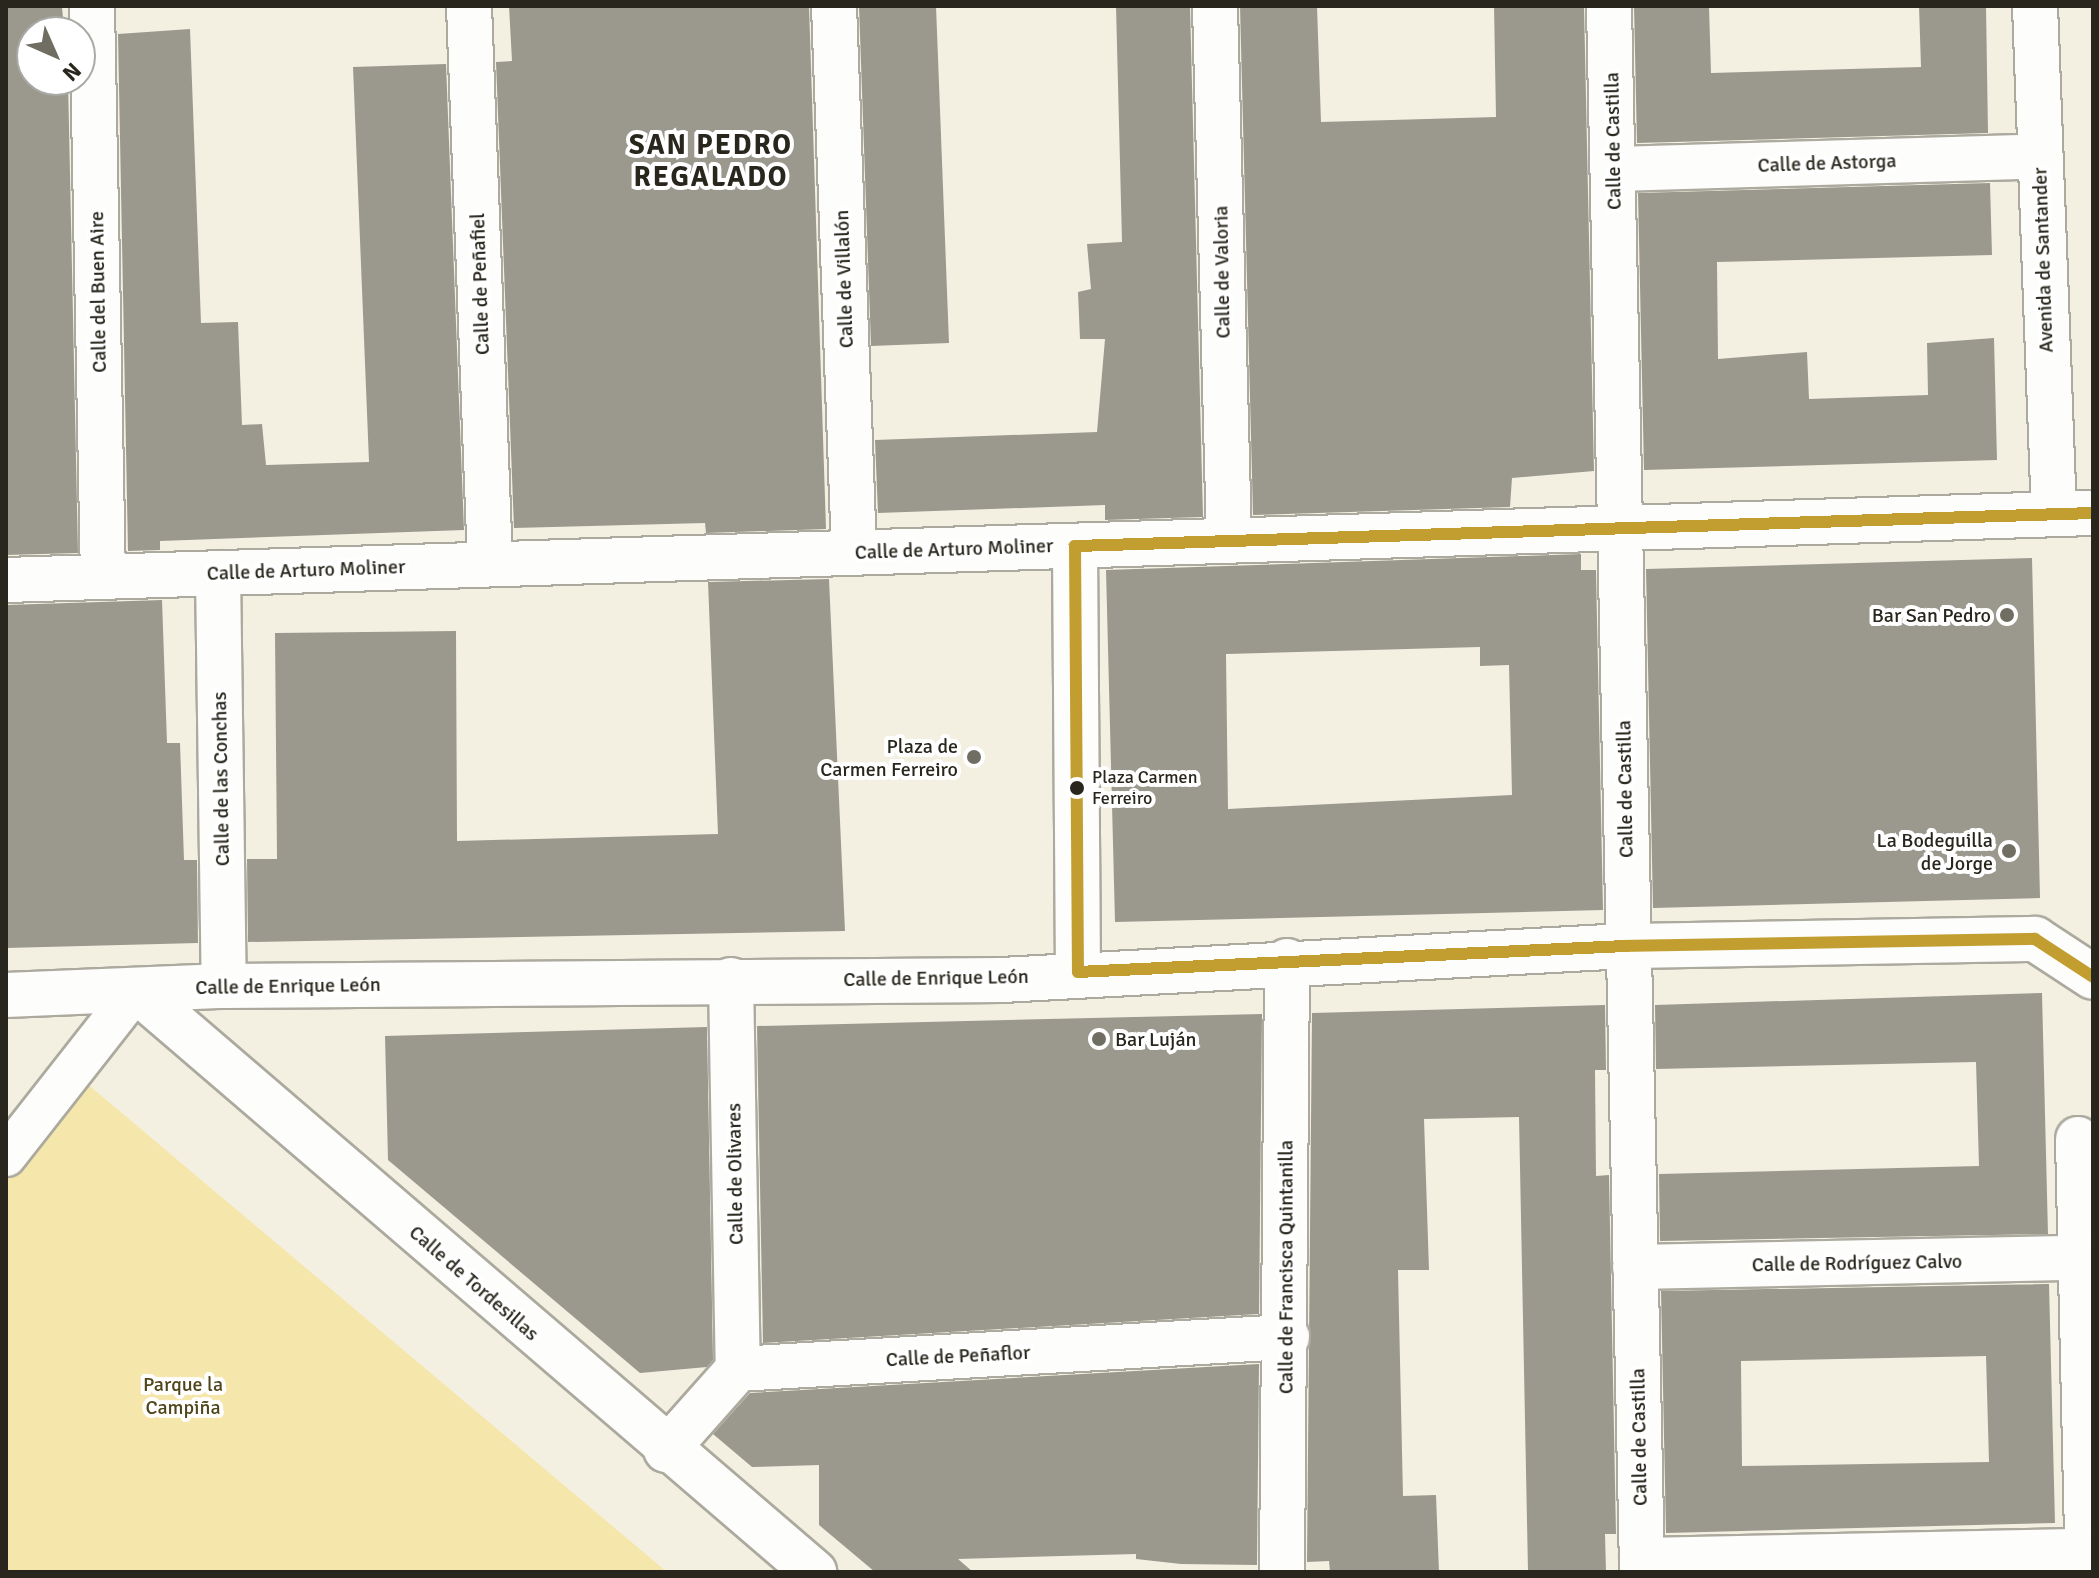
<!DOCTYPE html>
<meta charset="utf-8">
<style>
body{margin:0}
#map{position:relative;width:2099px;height:1578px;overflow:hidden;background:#f3f0e2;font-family:Signika,sans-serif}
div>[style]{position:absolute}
.green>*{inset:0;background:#f5e7ac}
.building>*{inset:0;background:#9b998e}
.roads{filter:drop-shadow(2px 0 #aca99e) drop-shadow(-2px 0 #aca99e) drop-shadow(0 2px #aca99e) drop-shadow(0 -2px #aca99e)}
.pedestrian>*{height:40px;margin:-20px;padding:0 20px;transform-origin:20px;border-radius:20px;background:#fdfdfb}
.minor>*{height:44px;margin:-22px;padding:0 22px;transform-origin:22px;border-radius:22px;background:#fdfdfb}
.bus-1>*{height:12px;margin:-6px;padding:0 6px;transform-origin:6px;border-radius:6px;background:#c29e30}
.dots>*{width:22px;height:22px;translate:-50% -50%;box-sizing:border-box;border:4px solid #fff;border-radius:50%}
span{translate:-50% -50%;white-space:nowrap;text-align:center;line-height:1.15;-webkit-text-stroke:8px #fff;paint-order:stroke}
.bus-label{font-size:18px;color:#29271d}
.left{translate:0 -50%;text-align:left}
.street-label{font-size:20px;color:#29271d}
.poi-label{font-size:20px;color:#29271d}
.right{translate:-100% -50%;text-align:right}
.park-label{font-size:20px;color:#50461b}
.district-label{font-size:28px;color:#29271d;font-weight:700;letter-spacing:2px}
.frame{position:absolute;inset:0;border:8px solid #29271d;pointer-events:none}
.north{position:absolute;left:16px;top:16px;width:80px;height:80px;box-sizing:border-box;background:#fff;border:2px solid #a9a9a5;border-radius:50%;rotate:135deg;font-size:22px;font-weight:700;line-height:32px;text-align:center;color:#29271d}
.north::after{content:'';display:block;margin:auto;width:28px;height:36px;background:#706d62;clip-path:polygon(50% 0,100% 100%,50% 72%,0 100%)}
</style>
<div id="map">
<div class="green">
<i style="clip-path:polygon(72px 1071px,667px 1572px,6px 1572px,6px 1157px)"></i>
</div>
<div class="building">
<i style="clip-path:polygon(6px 6px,62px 6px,64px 32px,32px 32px,32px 80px,68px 80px,78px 553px,6px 555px)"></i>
<i style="clip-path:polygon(509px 6px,809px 6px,826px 529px,706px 533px,705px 523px,514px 528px,496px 62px,512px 61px)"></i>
<i style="clip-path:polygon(859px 6px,936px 6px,949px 343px,871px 346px)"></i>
<i style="clip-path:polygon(1116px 6px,1190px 6px,1203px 517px,1105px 520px,1105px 505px,878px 513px,875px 440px,1097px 432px,1105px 339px,1080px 339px,1078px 292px,1091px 289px,1087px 244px,1122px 242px)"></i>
<i style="clip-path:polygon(1240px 6px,1317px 6px,1321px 122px,1496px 117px,1494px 6px,1584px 6px,1594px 471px,1512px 478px,1510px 507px,1253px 515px)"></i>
<i style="clip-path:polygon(1634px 6px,1709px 6px,1711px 73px,1921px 67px,1919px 6px,1986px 6px,1988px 133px,1637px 143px)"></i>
<i style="clip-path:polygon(190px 29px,201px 323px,238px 322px,242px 425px,262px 424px,266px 465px,369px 462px,353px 67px,446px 64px,464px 530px,160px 541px,160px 550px,128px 551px,118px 34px)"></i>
<i style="clip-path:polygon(1990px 183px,1992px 255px,1717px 262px,1718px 359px,1807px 352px,1809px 399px,1928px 395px,1927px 343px,1994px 338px,1997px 460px,1644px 470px,1638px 193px)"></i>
<i style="clip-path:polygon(evenodd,1581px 554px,1581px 570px,1596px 570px,1603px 910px,1115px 922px,1106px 570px,1581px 554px,1480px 647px,1480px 666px,1509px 665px,1512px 795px,1228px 809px,1226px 654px,1480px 647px)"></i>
<i style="clip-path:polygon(2032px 558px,2040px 898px,1653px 908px,1646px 569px)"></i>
<i style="clip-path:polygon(829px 579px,845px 931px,248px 942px,247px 859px,277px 859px,275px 633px,456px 631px,457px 841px,718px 834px,708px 582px)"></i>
<i style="clip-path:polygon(162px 600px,167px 743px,180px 743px,184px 860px,197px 860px,198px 943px,6px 948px,6px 605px)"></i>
<i style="clip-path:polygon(2042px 993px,2048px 1234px,1660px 1241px,1659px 1174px,1979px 1166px,1976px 1062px,1656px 1069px,1655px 1005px)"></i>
<i style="clip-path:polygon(1605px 1005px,1606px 1070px,1595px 1070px,1596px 1176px,1609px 1175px,1616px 1534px,1605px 1534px,1606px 1572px,1528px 1572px,1519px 1117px,1424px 1119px,1429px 1270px,1398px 1270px,1403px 1496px,1436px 1495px,1439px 1572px,1330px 1572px,1329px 1561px,1307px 1562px,1312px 1013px)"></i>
<i style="clip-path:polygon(1262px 1014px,1259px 1314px,763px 1343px,757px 1026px)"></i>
<i style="clip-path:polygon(707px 1027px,713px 1360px,707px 1367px,640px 1373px,388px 1160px,385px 1036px)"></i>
<i style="clip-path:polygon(evenodd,2049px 1284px,2055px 1523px,1666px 1533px,1661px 1291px,2049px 1284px,1986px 1356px,1989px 1462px,1742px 1466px,1741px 1361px,1986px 1356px)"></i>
<i style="clip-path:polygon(1259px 1364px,1257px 1565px,1181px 1564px,1136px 1559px,1136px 1554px,958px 1559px,973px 1572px,875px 1572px,819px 1525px,819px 1465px,752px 1467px,713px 1434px,750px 1393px)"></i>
</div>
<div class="roads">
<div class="pedestrian">
<i style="left:6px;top:1156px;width:211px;rotate:-51.9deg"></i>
</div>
<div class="minor">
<i style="left:92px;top:6px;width:571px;rotate:88.9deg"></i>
<i style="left:469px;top:6px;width:557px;rotate:87.84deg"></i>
<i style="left:834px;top:6px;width:546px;rotate:87.9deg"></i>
<i style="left:1215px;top:6px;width:532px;rotate:88.49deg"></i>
<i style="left:1609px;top:6px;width:1566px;rotate:88.79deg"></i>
<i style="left:2035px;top:6px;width:508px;rotate:87.86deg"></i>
<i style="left:1613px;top:169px;width:427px;rotate:-1.7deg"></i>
<i style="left:1075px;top:546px;width:426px;rotate:89.6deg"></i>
<i style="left:218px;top:573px;width:413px;rotate:89.2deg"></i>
<i style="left:6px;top:580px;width:2088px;rotate:-1.84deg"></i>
<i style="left:731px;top:980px;width:389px;rotate:89deg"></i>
<i style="left:136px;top:990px;width:894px;rotate:40.64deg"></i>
<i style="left:6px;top:995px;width:218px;rotate:-2.4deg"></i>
<i style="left:224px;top:986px;width:778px;rotate:-0.44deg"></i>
<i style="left:1002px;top:980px;width:625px;rotate:-3.12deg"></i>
<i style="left:1626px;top:946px;width:409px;rotate:-1deg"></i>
<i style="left:2035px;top:939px;width:69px;rotate:33.2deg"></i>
<i style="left:2078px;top:1139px;width:433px;rotate:88.7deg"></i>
<i style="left:1635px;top:1267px;width:443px;rotate:-1.2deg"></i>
<i style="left:666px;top:1450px;width:108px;rotate:-48.4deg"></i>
<i style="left:738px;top:1369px;width:550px;rotate:-3.34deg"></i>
<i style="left:1642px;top:1560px;width:446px;rotate:-1.2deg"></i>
<i style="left:1282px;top:1572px;width:611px;rotate:-89.53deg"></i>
</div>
</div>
<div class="bus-1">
<i style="left:2093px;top:513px;width:1019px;rotate:178.14deg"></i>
<i style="left:1075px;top:546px;width:426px;rotate:89.6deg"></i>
<i style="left:1078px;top:972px;width:549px;rotate:-2.72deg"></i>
<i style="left:1626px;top:946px;width:409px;rotate:-1deg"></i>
<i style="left:2035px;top:939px;width:69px;rotate:33.2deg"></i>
</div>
<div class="dots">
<i style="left:2007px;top:615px;background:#706d62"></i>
<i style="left:974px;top:757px;background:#706d62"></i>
<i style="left:1077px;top:788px;background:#29271d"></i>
<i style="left:2009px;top:851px;background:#706d62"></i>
<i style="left:1099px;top:1039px;background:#706d62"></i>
</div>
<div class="bus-label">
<span class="left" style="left:1092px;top:788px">Plaza Carmen<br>Ferreiro</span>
</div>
<div class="street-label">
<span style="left:1613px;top:141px;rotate:-91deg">Calle de Castilla</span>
<span style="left:1827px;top:163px;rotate:-2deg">Calle de Astorga</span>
<span style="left:2043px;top:260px;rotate:-92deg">Avenida de Santander</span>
<span style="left:1222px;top:272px;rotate:-91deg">Calle de Valoria</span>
<span style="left:844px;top:279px;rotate:-92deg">Calle de Villalón</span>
<span style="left:480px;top:284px;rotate:-92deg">Calle de Peñafiel</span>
<span style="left:98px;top:292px;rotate:-91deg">Calle del Buen Aire</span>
<span style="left:954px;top:549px;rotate:-2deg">Calle de Arturo Moliner</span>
<span style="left:306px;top:570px;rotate:-2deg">Calle de Arturo Moliner</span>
<span style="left:221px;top:779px;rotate:-91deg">Calle de las Conchas</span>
<span style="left:1625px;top:789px;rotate:-91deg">Calle de Castilla</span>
<span style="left:936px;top:978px;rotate:-1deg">Calle de Enrique León</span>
<span style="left:288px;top:986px;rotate:-1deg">Calle de Enrique León</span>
<span style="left:735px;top:1174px;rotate:-91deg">Calle de Olivares</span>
<span style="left:1857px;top:1263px;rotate:-1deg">Calle de Rodríguez Calvo</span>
<span style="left:1286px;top:1267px;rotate:-90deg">Calle de Francisca Quintanilla</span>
<span style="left:474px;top:1283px;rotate:41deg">Calle de Tordesillas</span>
<span style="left:958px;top:1356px;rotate:-3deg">Calle de Peñaflor</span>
<span style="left:1639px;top:1437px;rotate:-91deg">Calle de Castilla</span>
</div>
<div class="poi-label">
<span class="right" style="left:1991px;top:615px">Bar San Pedro</span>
<span class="right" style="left:958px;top:758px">Plaza de<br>Carmen Ferreiro</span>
<span class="right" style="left:1993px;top:852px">La Bodeguilla<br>de Jorge</span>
<span class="left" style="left:1115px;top:1039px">Bar Luján</span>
</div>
<div class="park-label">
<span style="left:183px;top:1396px">Parque la<br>Campiña</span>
</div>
<div class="district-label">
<span style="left:711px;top:161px">SAN PEDRO<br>REGALADO</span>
</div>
<div class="frame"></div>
<div class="north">N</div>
</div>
